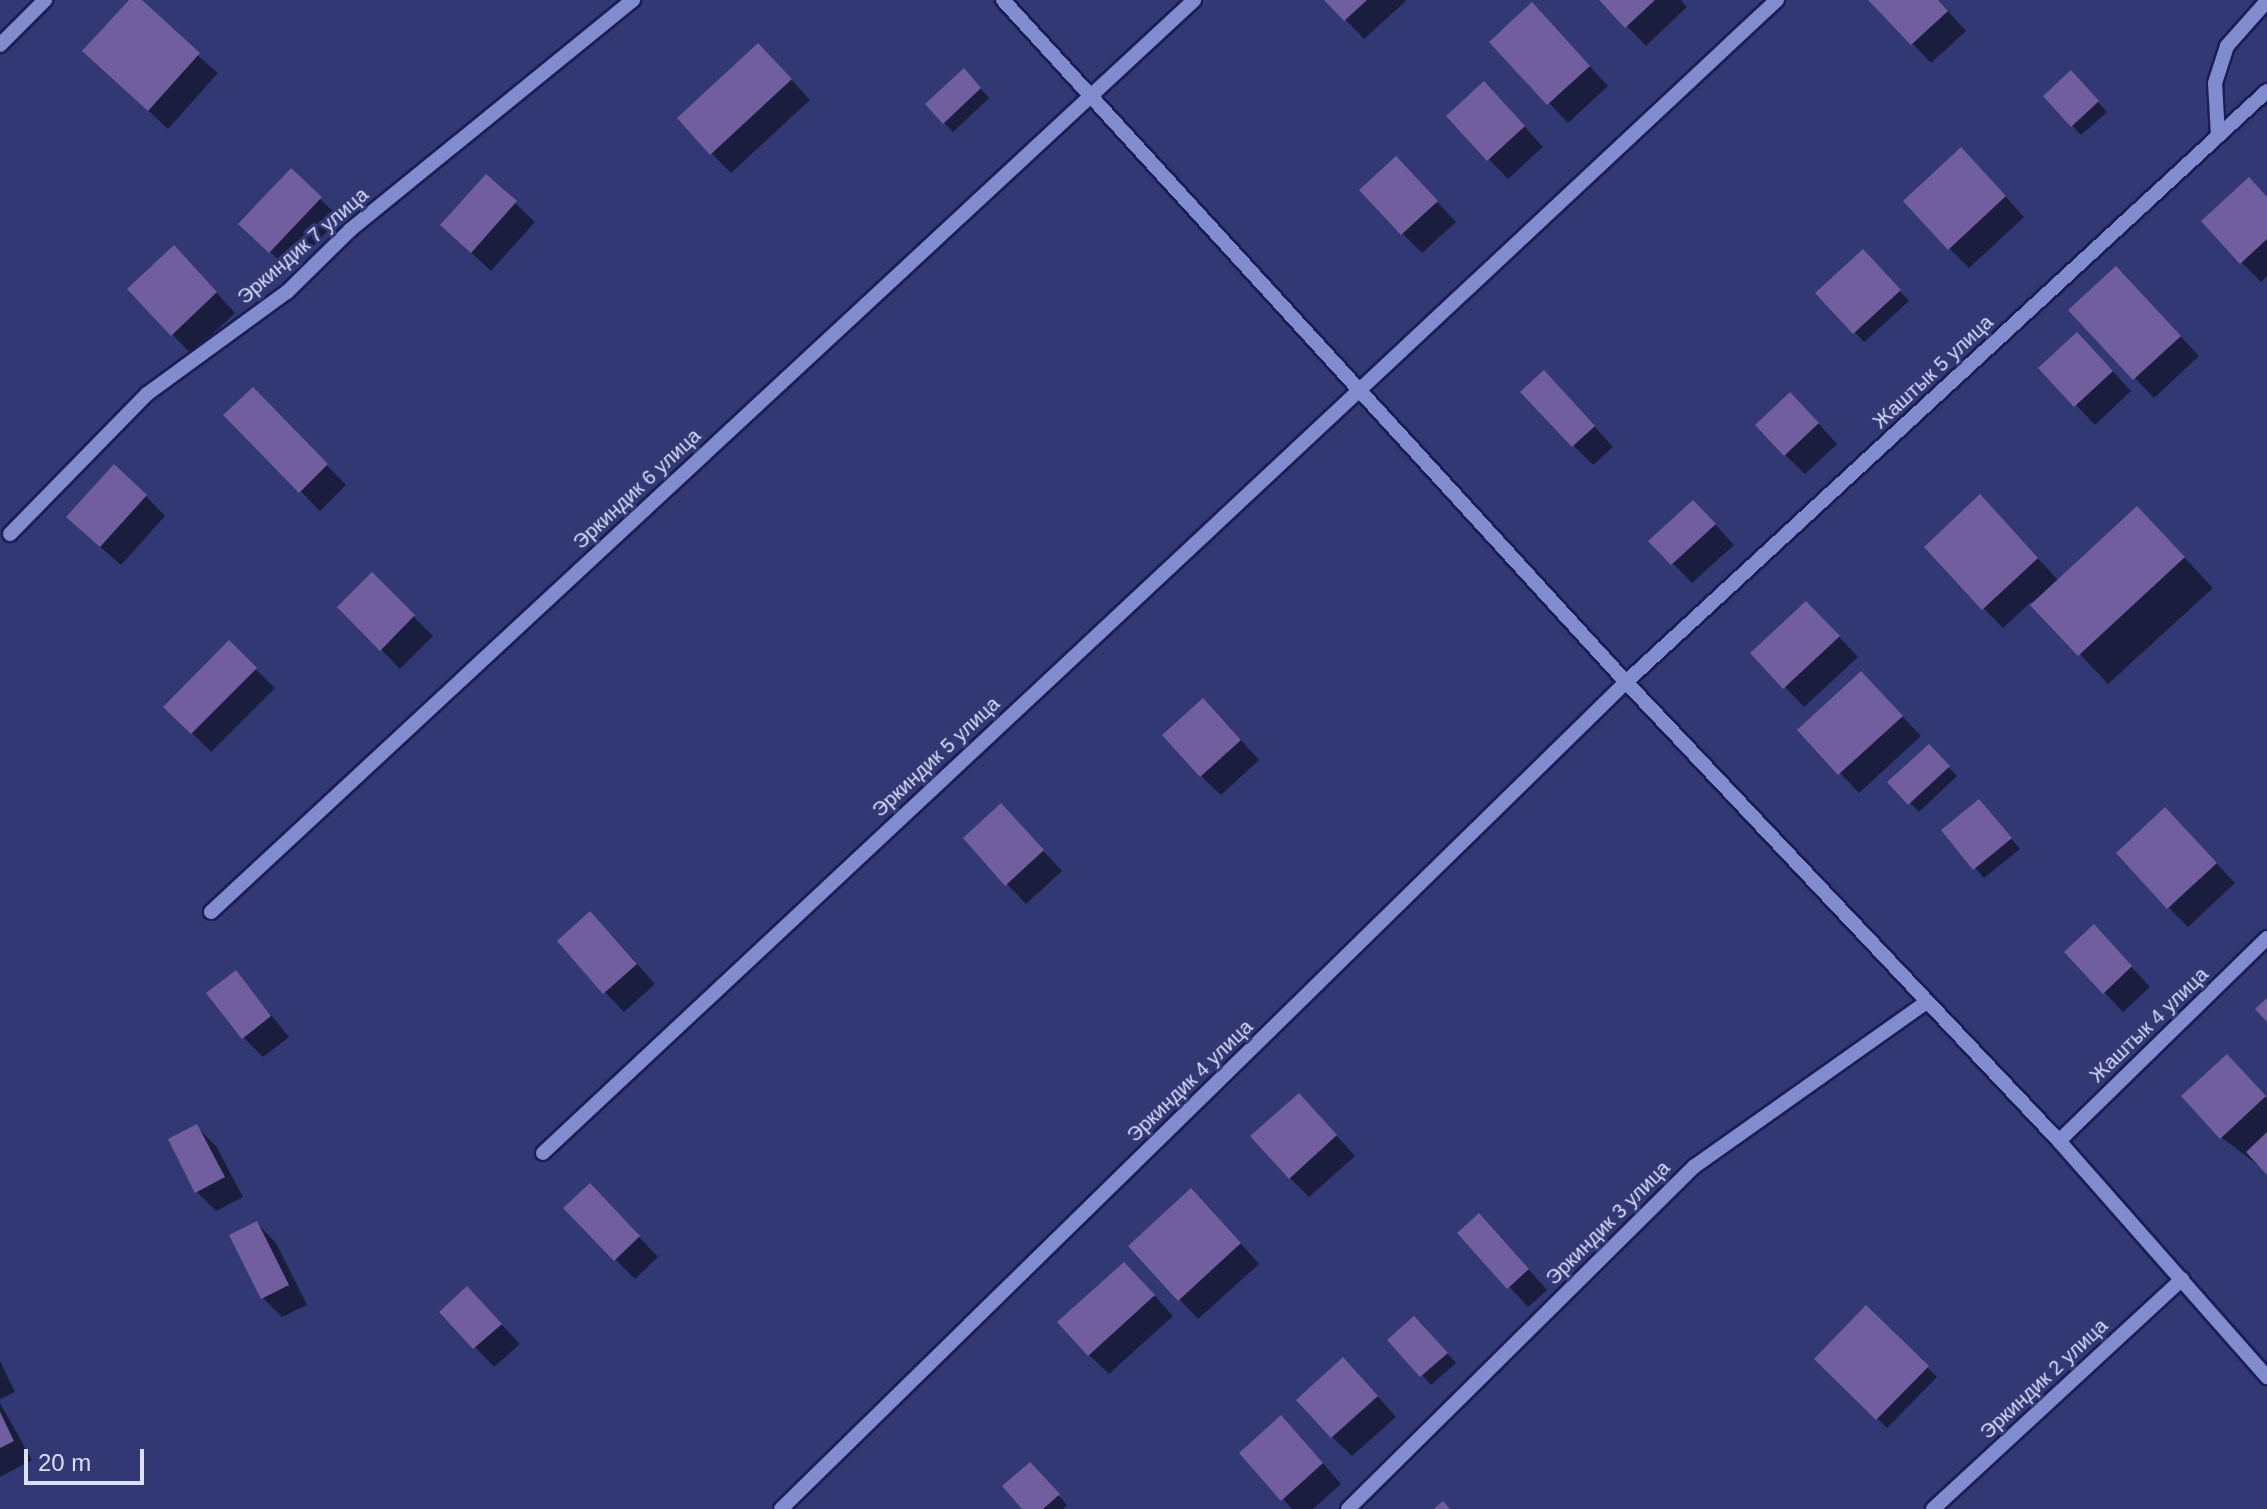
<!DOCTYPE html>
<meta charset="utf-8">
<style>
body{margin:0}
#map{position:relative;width:2267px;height:1509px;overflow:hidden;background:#323873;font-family:Arial,sans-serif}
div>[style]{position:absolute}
.shadow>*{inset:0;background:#0007}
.building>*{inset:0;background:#715e9e}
.roads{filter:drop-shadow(2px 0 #1b1d55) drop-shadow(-2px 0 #1b1d55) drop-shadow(0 2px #1b1d55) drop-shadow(0 -2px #1b1d55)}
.minor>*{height:14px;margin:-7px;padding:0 7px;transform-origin:7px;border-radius:7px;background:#818cce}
span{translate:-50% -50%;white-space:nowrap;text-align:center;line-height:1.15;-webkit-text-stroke:6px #323873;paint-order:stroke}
.street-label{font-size:20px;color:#d9dffc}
.scale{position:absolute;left:24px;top:1449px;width:120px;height:36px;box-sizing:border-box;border:4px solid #d9dffc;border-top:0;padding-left:10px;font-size:24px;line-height:28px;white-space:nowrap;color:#d9dffc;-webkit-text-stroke:6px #323873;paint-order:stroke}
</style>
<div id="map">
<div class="shadow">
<i style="clip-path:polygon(132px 0,218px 73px,168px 129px,105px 70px)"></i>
<i style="clip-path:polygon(1327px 0,1404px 0,1406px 1px,1364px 39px)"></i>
<i style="clip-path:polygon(1602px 0,1681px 0,1687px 7px,1646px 46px)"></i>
<i style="clip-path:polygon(1871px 0,1938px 0,1966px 31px,1931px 63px)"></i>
<i style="clip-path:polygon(1551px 25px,1608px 86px,1568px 123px,1492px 42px)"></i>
<i style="clip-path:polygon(778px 65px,810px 100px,731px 173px,711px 153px)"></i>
<i style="clip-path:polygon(2071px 73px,2107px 112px,2081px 135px,2045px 96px)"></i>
<i style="clip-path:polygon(973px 80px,989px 98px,953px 132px,927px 105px)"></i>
<i style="clip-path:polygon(1503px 103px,1543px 147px,1508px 179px,1448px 116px)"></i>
<i style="clip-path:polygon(1981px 169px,2024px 217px,1969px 268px,1949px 248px)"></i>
<i style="clip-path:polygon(291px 171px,340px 218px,290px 271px,241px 224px)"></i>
<i style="clip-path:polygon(1415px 178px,1456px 222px,1422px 253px,1402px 233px)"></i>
<i style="clip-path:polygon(2267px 198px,2267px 276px,2261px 282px,2241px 262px)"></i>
<i style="clip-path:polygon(515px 203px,535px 222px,491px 271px,462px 244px)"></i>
<i style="clip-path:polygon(1872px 261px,1909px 301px,1864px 342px,1818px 293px)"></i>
<i style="clip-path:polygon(193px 267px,235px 313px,191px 354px,172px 334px)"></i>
<i style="clip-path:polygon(2136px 288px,2199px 356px,2154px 398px,2135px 378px)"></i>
<i style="clip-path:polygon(2097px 354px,2131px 391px,2095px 425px,2041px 368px)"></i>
<i style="clip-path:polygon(253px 389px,346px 485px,320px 511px,226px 415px)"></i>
<i style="clip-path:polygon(1563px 392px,1613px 447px,1593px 465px,1573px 445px)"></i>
<i style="clip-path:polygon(1810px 414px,1837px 444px,1805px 474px,1785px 455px)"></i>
<i style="clip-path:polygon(146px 496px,165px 516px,121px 565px,88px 536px)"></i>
<i style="clip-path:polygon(1999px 517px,2059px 581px,2166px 538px,2213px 588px,2108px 684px,2031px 602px,2003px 628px,1983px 608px)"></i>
<i style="clip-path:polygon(1713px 522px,1734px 545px,1692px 583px,1651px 541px)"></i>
<i style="clip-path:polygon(372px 575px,433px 636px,400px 669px,340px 607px)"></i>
<i style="clip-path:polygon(1826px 623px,1858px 657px,1804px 707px,1753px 653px)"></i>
<i style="clip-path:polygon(229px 643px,275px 688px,211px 752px,166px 707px)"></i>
<i style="clip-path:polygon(1880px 693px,1921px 736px,1859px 793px,1840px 773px)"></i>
<i style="clip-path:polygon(1223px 720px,1259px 760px,1221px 795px,1201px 776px)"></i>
<i style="clip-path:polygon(1929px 747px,1957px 776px,1919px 812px,1890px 782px)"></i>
<i style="clip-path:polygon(1988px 811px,2020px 849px,1984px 878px,1943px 830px)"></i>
<i style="clip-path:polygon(1020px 826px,1062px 871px,1026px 904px,1007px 884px)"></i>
<i style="clip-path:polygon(2184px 829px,2235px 883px,2188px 927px,2168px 907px)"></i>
<i style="clip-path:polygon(610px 933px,655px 984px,624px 1012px,605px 992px)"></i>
<i style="clip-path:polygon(2113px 947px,2150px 987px,2123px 1012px,2104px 992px)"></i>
<i style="clip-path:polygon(236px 973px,289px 1037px,263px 1057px,243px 1037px)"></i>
<i style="clip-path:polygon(2246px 1076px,2267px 1099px,2267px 1172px,2221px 1137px)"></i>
<i style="clip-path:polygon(1318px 1115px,1355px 1156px,1309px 1197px,1290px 1178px)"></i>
<i style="clip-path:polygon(196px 1126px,216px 1146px,243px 1197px,216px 1211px,197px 1192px)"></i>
<i style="clip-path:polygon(609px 1205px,658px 1257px,635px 1279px,615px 1259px)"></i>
<i style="clip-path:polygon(1211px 1210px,1259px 1264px,1198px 1319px,1179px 1299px)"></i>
<i style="clip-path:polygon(257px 1223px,276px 1243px,307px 1305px,282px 1317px,263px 1298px)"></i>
<i style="clip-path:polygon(1460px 1233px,1498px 1235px,1547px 1290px,1528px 1307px)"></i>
<i style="clip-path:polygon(1144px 1284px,1173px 1316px,1109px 1374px,1089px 1355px)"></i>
<i style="clip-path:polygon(486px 1308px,520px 1344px,494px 1367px,442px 1312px)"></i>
<i style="clip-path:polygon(1866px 1308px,1937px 1377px,1887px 1428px,1817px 1359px)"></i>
<i style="clip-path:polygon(1424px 1328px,1456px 1363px,1431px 1385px,1390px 1340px)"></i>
<i style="clip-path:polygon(0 1361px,15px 1392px,0 1399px)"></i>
<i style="clip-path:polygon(1362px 1379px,1396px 1417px,1352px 1456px,1332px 1437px)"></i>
<i style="clip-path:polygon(0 1403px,32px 1460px,0 1477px)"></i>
<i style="clip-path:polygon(1300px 1437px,1341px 1484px,1313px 1509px,1292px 1509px,1242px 1453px)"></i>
<i style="clip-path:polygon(1039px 1474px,1067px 1505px,1063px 1509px,1025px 1509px)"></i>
</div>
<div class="building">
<i style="clip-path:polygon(129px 0,142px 0,200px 53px,148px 111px,82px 51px)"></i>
<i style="clip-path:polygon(1324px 0,1367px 0,1344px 21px)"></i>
<i style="clip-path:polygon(1599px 0,1655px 0,1625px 28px)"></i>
<i style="clip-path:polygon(1868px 0,1938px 0,1948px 11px,1911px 45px)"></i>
<i style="clip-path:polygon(1532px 2px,1590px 66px,1547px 105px,1489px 42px)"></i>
<i style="clip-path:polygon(758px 43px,792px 79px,710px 155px,677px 118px)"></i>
<i style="clip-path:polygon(964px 68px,981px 88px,943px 124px,925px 104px)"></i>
<i style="clip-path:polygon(2071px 70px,2099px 101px,2071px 127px,2043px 96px)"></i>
<i style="clip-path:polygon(1484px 81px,1525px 126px,1487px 161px,1446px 116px)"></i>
<i style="clip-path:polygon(1961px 147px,2006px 196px,1948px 250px,1903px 201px)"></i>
<i style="clip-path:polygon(1396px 156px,1438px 201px,1401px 235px,1359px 190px)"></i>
<i style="clip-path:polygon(291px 168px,322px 197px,269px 253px,238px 224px)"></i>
<i style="clip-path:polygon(486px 174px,517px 201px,471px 253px,440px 225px)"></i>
<i style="clip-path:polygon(2249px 177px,2267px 197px,2267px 239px,2240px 264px,2201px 221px)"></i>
<i style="clip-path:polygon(174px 245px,217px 292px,171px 336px,127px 289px)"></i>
<i style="clip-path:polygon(1863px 249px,1901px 290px,1853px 334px,1815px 293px)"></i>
<i style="clip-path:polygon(2116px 266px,2181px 336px,2133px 380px,2068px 310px)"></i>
<i style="clip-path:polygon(2077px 332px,2113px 371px,2074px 407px,2038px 368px)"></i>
<i style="clip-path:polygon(1544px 370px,1595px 426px,1572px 447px,1520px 392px)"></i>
<i style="clip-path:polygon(253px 387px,328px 464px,299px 493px,223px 415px)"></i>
<i style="clip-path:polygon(1790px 392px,1819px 423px,1784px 456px,1755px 425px)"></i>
<i style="clip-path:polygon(114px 464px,147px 495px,100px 547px,66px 517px)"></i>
<i style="clip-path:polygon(1980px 494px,2038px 558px,1982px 610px,1924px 547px)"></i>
<i style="clip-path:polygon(1693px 500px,1716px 524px,1671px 565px,1648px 541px)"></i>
<i style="clip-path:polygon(2137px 506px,2185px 557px,2078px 656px,2030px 605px)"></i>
<i style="clip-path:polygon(372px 572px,415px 615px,380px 651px,337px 607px)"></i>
<i style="clip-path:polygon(1806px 601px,1840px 636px,1783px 689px,1750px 653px)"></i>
<i style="clip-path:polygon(229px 640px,257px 668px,191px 734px,163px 707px)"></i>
<i style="clip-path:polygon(1861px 671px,1903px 716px,1838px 775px,1797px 730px)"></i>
<i style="clip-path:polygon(1203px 698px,1241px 740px,1200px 777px,1162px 735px)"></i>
<i style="clip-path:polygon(1929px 744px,1950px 766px,1908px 805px,1887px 782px)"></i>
<i style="clip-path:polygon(1979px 799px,2012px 838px,1973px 870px,1941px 830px)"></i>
<i style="clip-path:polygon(1001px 803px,1044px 850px,1005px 886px,963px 838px)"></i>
<i style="clip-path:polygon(2165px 807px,2217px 863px,2167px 909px,2116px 853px)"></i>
<i style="clip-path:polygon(590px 911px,637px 964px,603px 994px,557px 941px)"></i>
<i style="clip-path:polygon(2094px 924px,2132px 966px,2103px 994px,2064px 952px)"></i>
<i style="clip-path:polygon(236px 970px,271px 1016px,242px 1039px,206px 993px)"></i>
<i style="clip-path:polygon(2267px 998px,2267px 1022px,2255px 1009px)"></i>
<i style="clip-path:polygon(2227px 1054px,2266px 1096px,2220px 1139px,2181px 1096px)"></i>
<i style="clip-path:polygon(1299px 1093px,1337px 1135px,1289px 1179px,1250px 1136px)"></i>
<i style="clip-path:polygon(197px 1124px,225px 1177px,195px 1193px,168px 1139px)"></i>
<i style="clip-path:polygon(2267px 1132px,2267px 1175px,2246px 1152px)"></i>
<i style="clip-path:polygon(590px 1183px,640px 1236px,614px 1261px,563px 1208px)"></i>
<i style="clip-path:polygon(1191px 1188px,1241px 1243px,1178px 1301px,1128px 1246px)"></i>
<i style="clip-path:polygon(1479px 1213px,1529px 1269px,1507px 1289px,1457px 1233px)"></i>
<i style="clip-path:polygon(257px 1221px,289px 1285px,261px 1299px,229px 1235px)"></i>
<i style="clip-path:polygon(1124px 1262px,1155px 1295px,1088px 1356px,1057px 1322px)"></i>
<i style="clip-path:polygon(467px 1286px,502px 1324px,473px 1349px,439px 1312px)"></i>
<i style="clip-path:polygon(1866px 1305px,1929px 1366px,1876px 1420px,1814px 1359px)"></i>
<i style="clip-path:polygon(1414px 1316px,1448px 1353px,1420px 1377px,1387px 1340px)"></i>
<i style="clip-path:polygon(1343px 1357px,1378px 1396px,1331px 1438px,1296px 1400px)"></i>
<i style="clip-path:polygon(0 1412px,14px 1441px,0 1448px)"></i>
<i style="clip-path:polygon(1281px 1415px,1323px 1463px,1281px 1501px,1239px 1453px)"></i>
<i style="clip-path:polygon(1030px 1462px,1060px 1494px,1043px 1509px,1022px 1509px,1002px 1486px)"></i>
<i style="clip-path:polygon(1443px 1501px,1450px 1509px,1434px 1509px)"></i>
</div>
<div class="roads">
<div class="minor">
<i style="left:1003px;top:0;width:924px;rotate:47.59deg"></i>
<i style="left:1626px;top:682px;width:631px;rotate:46.67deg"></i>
<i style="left:2059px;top:1141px;width:315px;rotate:48.6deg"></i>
<i style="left:0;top:45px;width:64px;rotate:-45deg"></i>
<i style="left:2218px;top:136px;width:53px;rotate:-93.2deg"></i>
<i style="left:2215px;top:83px;width:39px;rotate:-72deg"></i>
<i style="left:2227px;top:46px;width:60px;rotate:-48.4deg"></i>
<i style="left:10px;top:534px;width:196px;rotate:-45.6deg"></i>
<i style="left:147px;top:394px;width:173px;rotate:-36.1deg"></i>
<i style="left:287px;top:292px;width:88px;rotate:-44.5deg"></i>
<i style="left:350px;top:230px;width:365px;rotate:-39.1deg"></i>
<i style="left:211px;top:912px;width:1341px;rotate:-42.85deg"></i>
<i style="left:2059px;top:1141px;width:291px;rotate:-44.3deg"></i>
<i style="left:543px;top:1153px;width:1689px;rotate:-43.06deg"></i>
<i style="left:781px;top:1509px;width:1182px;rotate:-44.38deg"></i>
<i style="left:1626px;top:682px;width:872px;rotate:-42.68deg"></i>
<i style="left:1348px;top:1509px;width:488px;rotate:-44.7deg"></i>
<i style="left:1695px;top:1166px;width:284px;rotate:-35.3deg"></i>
<i style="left:1933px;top:1509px;width:339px;rotate:-42.7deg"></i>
</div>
</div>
<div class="street-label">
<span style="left:303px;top:246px;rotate:-41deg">Эркиндик 7 улица</span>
<span style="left:1933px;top:372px;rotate:-43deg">Жаштык 5 улица</span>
<span style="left:637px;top:489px;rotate:-43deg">Эркиндик 6 улица</span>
<span style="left:936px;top:757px;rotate:-43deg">Эркиндик 5 улица</span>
<span style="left:2149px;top:1025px;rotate:-44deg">Жаштык 4 улица</span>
<span style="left:1190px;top:1081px;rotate:-44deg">Эркиндик 4 улица</span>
<span style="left:1608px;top:1223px;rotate:-45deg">Эркиндик 3 улица</span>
<span style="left:2044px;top:1379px;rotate:-43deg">Эркиндик 2 улица</span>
</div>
<div class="scale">20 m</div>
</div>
